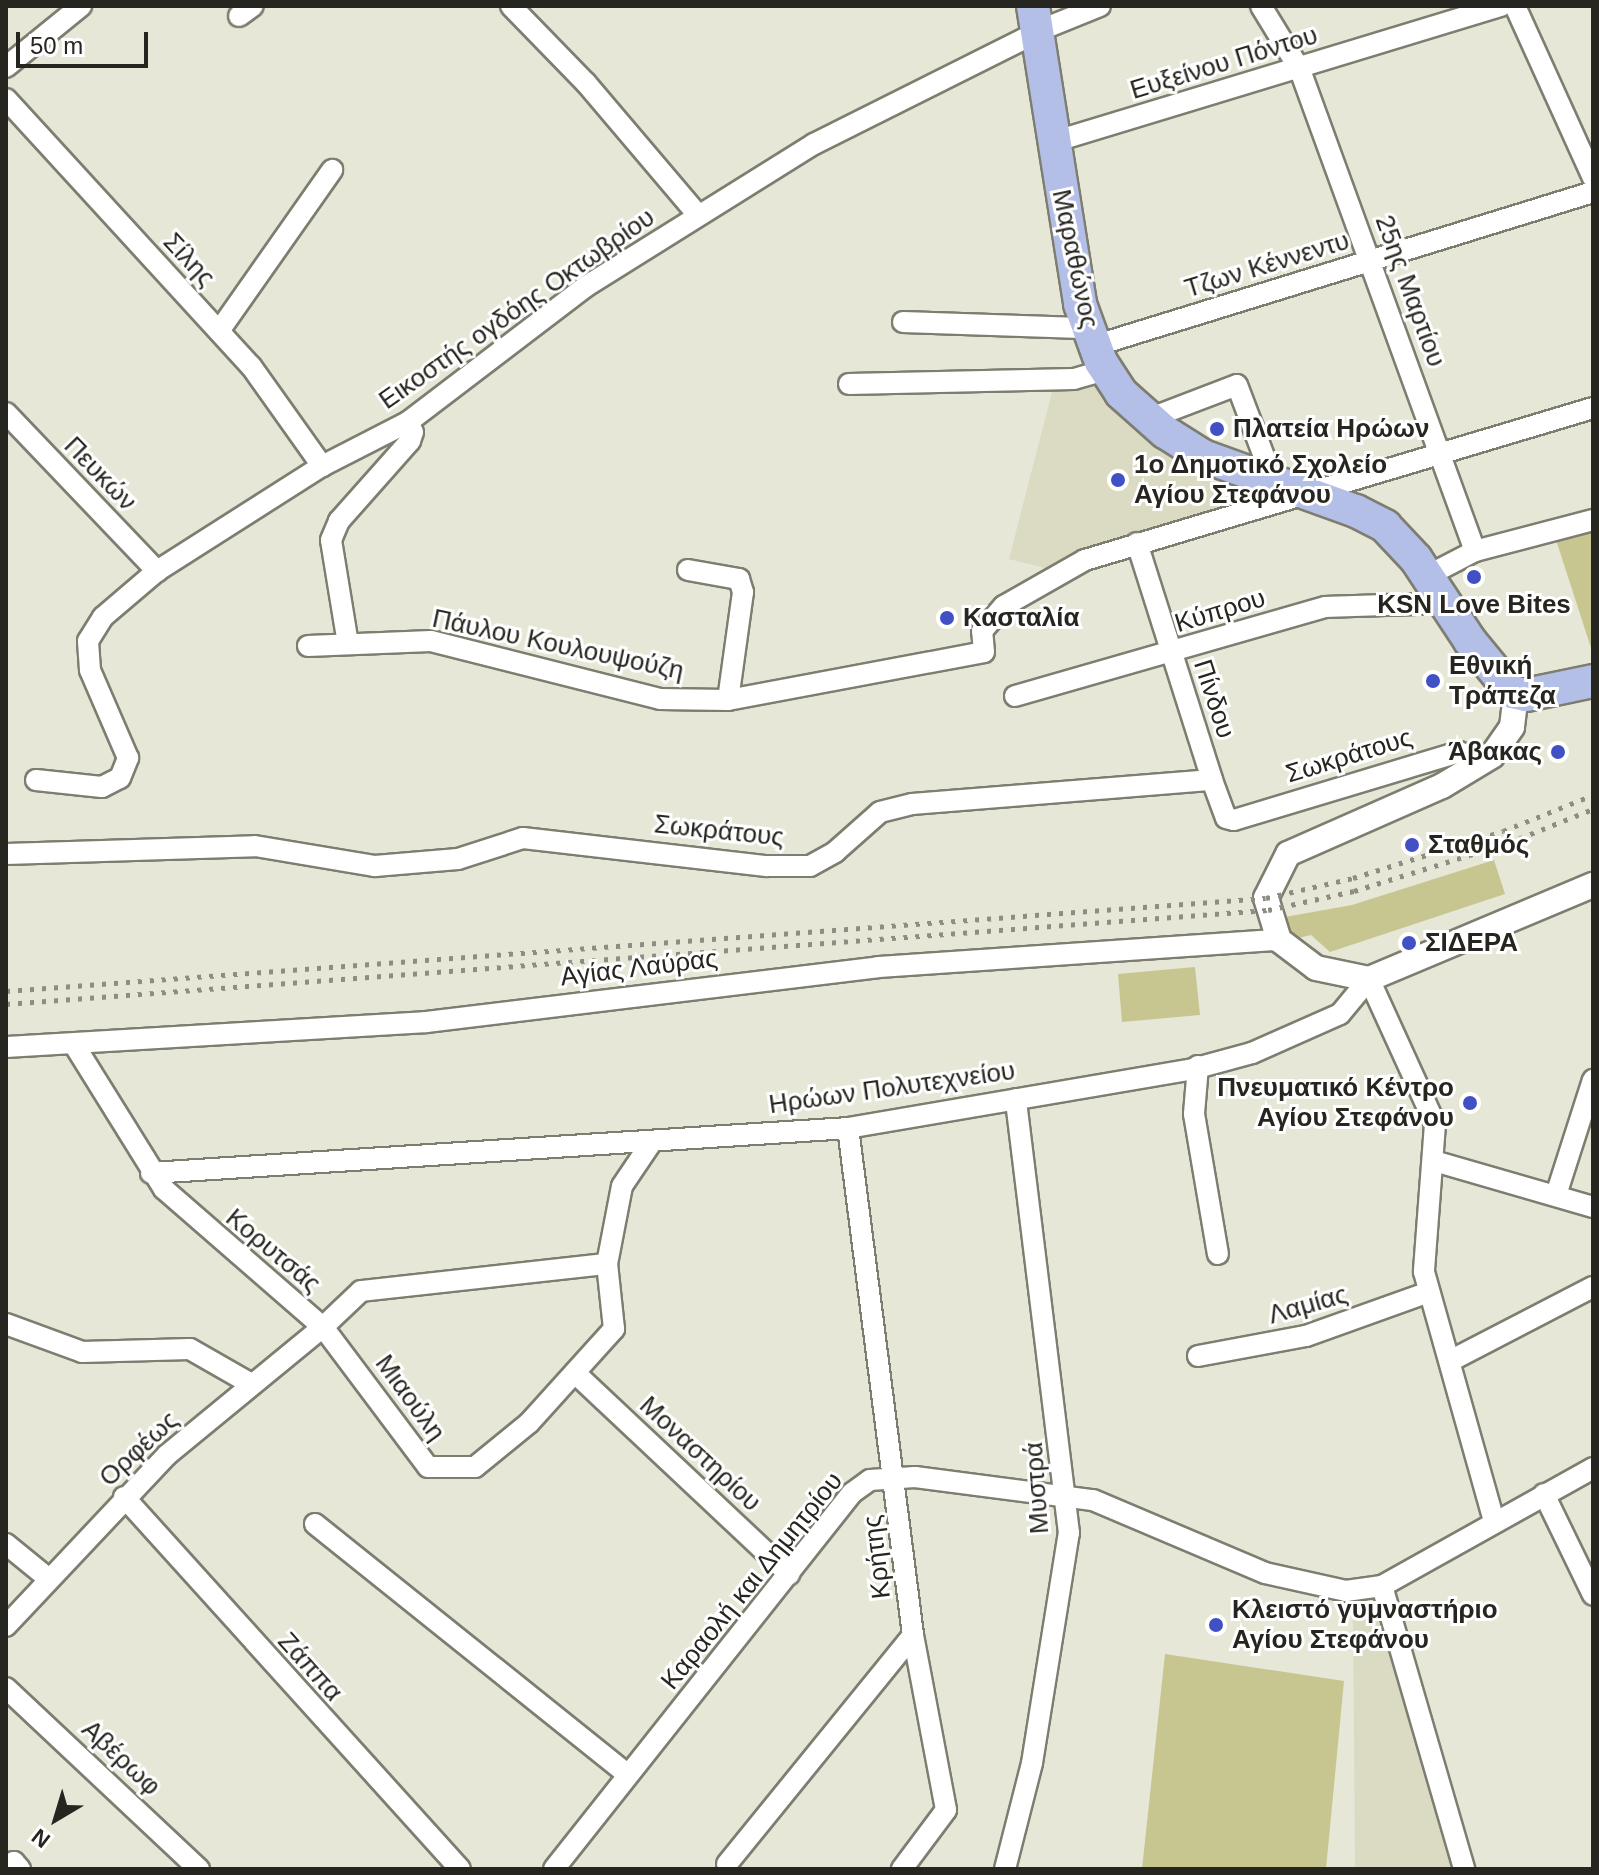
<!DOCTYPE html>
<meta charset="utf-8">
<style>
body{margin:0}
#map{position:relative;width:1599px;height:1875px;overflow:hidden;background:#e7e7d8;font-family:Helvetica,sans-serif}
div>[style]{position:absolute}
.built>*{inset:0;background:#dbdbc4}
.green>*{inset:0;background:#c7c690}
.roads{filter:drop-shadow(2px 0 #7d7d70) drop-shadow(-2px 0 #7d7d70) drop-shadow(0 2px #7d7d70) drop-shadow(0 -2px #7d7d70)}
.minor>*{height:20px;margin:-10px;padding:0 10px;transform-origin:10px;border-radius:10px;background:#fff}
.tertiary>*{height:24px;margin:-12px;padding:0 12px;transform-origin:12px;border-radius:12px;background:#fff}
.primary>*{height:32px;margin:-16px;padding:0 16px;transform-origin:16px;border-radius:16px;background:#b4bfe8}
.rail>*{height:5px;margin-top:-2.5px;transform-origin:0;background:repeating-linear-gradient(90deg,#8e8d83 0 4px,transparent 0 12px)}
.dots>*{width:22px;height:22px;translate:-50% -50%;box-sizing:border-box;border:4px solid #fff;border-radius:50%}
span{translate:-50% -50%;white-space:nowrap;text-align:center;line-height:1.15;-webkit-text-stroke:6px #fff;paint-order:stroke}
.street-label{font-size:26px;color:#262520}
.poi-label{font-size:26px;color:#262520;font-weight:700}
.left{translate:0 -50%;text-align:left}
.right{translate:-100% -50%;text-align:right}
.frame{position:absolute;inset:0;border:8px solid #262520;pointer-events:none}
.north{position:absolute;left:16px;top:1779px;width:80px;height:80px;-webkit-text-stroke:6px #fff;paint-order:stroke;rotate:218deg;font-size:22px;font-weight:700;line-height:32px;text-align:center;color:#262520}
.north::after{content:'';display:block;margin:auto;width:28px;height:36px;background:#262520;clip-path:polygon(50% 0,100% 100%,50% 72%,0 100%)}
.scale{position:absolute;left:16px;top:32px;width:132px;height:36px;box-sizing:border-box;border:4px solid #262520;border-top:0;padding-left:10px;font-size:24px;line-height:28px;white-space:nowrap;color:#262520;-webkit-text-stroke:6px #fff;paint-order:stroke}
</style>
<div id="map">
<div class="built">
<i style="clip-path:polygon(1095px 383px,1142px 435px,1194px 473px,1244px 498px,1245px 505px,1057px 571px,1009px 559px,1054px 384px)"></i>
<i style="clip-path:polygon(1381px 1610px,1456px 1869px,1355px 1869px,1353px 1613px)"></i>
</div>
<div class="green">
<i style="clip-path:polygon(1593px 529px,1593px 654px,1556px 540px)"></i>
<i style="clip-path:polygon(1494px 860px,1505px 894px,1330px 952px,1311px 935px,1294px 939px,1288px 931px,1285px 917px,1352px 905px)"></i>
<i style="clip-path:polygon(1195px 967px,1200px 1015px,1122px 1022px,1118px 974px)"></i>
<i style="clip-path:polygon(1165px 1654px,1344px 1681px,1326px 1869px,1142px 1869px)"></i>
</div>
<div class="roads">
<div class="minor">
<i style="left:511px;top:6px;width:107px;rotate:45.8deg"></i>
<i style="left:586px;top:83px;width:173px;rotate:49.7deg"></i>
<i style="left:1261px;top:6px;width:75px;rotate:58.6deg"></i>
<i style="left:1300px;top:70px;width:512px;rotate:70.01deg"></i>
<i style="left:1475px;top:551px;width:54px;rotate:152.5deg"></i>
<i style="left:1515px;top:6px;width:189px;rotate:65.6deg"></i>
<i style="left:239px;top:16px;width:17px;rotate:-36deg"></i>
<i style="left:6px;top:67px;width:97px;rotate:-39.1deg"></i>
<i style="left:6px;top:99px;width:362px;rotate:47.5deg"></i>
<i style="left:251px;top:366px;width:123px;rotate:54.6deg"></i>
<i style="left:1053px;top:142px;width:469px;rotate:-16.9deg"></i>
<i style="left:903px;top:322px;width:185px;rotate:1.9deg"></i>
<i style="left:219px;top:331px;width:197px;rotate:-54.9deg"></i>
<i style="left:1094px;top:346px;width:522px;rotate:-17.15deg"></i>
<i style="left:849px;top:384px;width:225px;rotate:-1.3deg"></i>
<i style="left:1074px;top:379px;width:33px;rotate:-16deg"></i>
<i style="left:6px;top:413px;width:219px;rotate:46.3deg"></i>
<i style="left:1148px;top:419px;width:95px;rotate:-20.9deg"></i>
<i style="left:1237px;top:385px;width:79px;rotate:69.3deg"></i>
<i style="left:1265px;top:459px;width:21px;rotate:87deg"></i>
<i style="left:1137px;top:543px;width:249px;rotate:72.4deg"></i>
<i style="left:1475px;top:551px;width:122px;rotate:-14.7deg"></i>
<i style="left:688px;top:570px;width:52px;rotate:10deg"></i>
<i style="left:739px;top:579px;width:14px;rotate:73deg"></i>
<i style="left:743px;top:592px;width:109px;rotate:97.9deg"></i>
<i style="left:348px;top:644px;width:105px;rotate:-99.3deg"></i>
<i style="left:331px;top:540px;width:21px;rotate:-67deg"></i>
<i style="left:339px;top:521px;width:107px;rotate:-48.4deg"></i>
<i style="left:410px;top:441px;width:9px;rotate:-72deg"></i>
<i style="left:413px;top:432px;width:11px;rotate:-117deg"></i>
<i style="left:308px;top:646px;width:123px;rotate:-2.3deg"></i>
<i style="left:431px;top:641px;width:236px;rotate:14.2deg"></i>
<i style="left:660px;top:699px;width:68px;rotate:0.8deg"></i>
<i style="left:728px;top:700px;width:260px;rotate:-10.6deg"></i>
<i style="left:984px;top:652px;width:21px;rotate:-95deg"></i>
<i style="left:982px;top:631px;width:33px;rotate:-49deg"></i>
<i style="left:1004px;top:606px;width:93px;rotate:-29.6deg"></i>
<i style="left:1085px;top:560px;width:530px;rotate:-16.66deg"></i>
<i style="left:1015px;top:696px;width:323px;rotate:-16deg"></i>
<i style="left:1326px;top:607px;width:119px;rotate:-1.9deg"></i>
<i style="left:36px;top:780px;width:66px;rotate:6.1deg"></i>
<i style="left:102px;top:787px;width:20px;rotate:-27deg"></i>
<i style="left:120px;top:778px;width:22px;rotate:-68deg"></i>
<i style="left:128px;top:758px;width:96px;rotate:-113.4deg"></i>
<i style="left:90px;top:670px;width:29px;rotate:-94deg"></i>
<i style="left:88px;top:641px;width:28px;rotate:-58deg"></i>
<i style="left:103px;top:617px;width:71px;rotate:-40.4deg"></i>
<i style="left:157px;top:571px;width:196px;rotate:-32.5deg"></i>
<i style="left:322px;top:466px;width:97px;rotate:-27.1deg"></i>
<i style="left:408px;top:422px;width:223px;rotate:-37.3deg"></i>
<i style="left:585px;top:287px;width:270px;rotate:-32deg"></i>
<i style="left:814px;top:144px;width:262px;rotate:-26.6deg"></i>
<i style="left:1048px;top:27px;width:56px;rotate:-22deg"></i>
<i style="left:6px;top:854px;width:249px;rotate:-1.8deg"></i>
<i style="left:255px;top:846px;width:122px;rotate:9.5deg"></i>
<i style="left:375px;top:866px;width:83px;rotate:-4.8deg"></i>
<i style="left:458px;top:859px;width:68px;rotate:-17.9deg"></i>
<i style="left:523px;top:838px;width:245px;rotate:6.6deg"></i>
<i style="left:766px;top:866px;width:44px"></i>
<i style="left:810px;top:866px;width:29px;rotate:-29deg"></i>
<i style="left:835px;top:852px;width:60px;rotate:-41.6deg"></i>
<i style="left:880px;top:812px;width:33px;rotate:-14deg"></i>
<i style="left:912px;top:804px;width:301px;rotate:-4.6deg"></i>
<i style="left:1212px;top:780px;width:40px;rotate:69.8deg"></i>
<i style="left:1226px;top:818px;width:8px;rotate:14deg"></i>
<i style="left:1234px;top:820px;width:235px;rotate:-16.8deg"></i>
<i style="left:1459px;top:752px;width:25px;rotate:23deg"></i>
<i style="left:1369px;top:979px;width:159px;rotate:65.5deg"></i>
<i style="left:1435px;top:1124px;width:148px;rotate:94.3deg"></i>
<i style="left:1424px;top:1272px;width:259px;rotate:74.3deg"></i>
<i style="left:75px;top:1046px;width:168px;rotate:58.1deg"></i>
<i style="left:164px;top:1189px;width:211px;rotate:41deg"></i>
<i style="left:323px;top:1327px;width:52px;rotate:-43.5deg"></i>
<i style="left:361px;top:1291px;width:247px;rotate:-6.3deg"></i>
<i style="left:6px;top:1047px;width:421px;rotate:-3.4deg"></i>
<i style="left:426px;top:1022px;width:455px;rotate:-6.9deg"></i>
<i style="left:878px;top:967px;width:402px;rotate:-3.9deg"></i>
<i style="left:1198px;top:1066px;width:48px;rotate:94.8deg"></i>
<i style="left:1194px;top:1114px;width:142px;rotate:80.3deg"></i>
<i style="left:848px;top:1128px;width:511px;rotate:82.69deg"></i>
<i style="left:913px;top:1635px;width:178px;rotate:79.3deg"></i>
<i style="left:946px;top:1810px;width:74px;rotate:126.7deg"></i>
<i style="left:1434px;top:1161px;width:166px;rotate:16.1deg"></i>
<i style="left:151px;top:1173px;width:698px;rotate:-3.69deg"></i>
<i style="left:848px;top:1128px;width:350px;rotate:-9.7deg"></i>
<i style="left:1193px;top:1069px;width:61px;rotate:-15.2deg"></i>
<i style="left:1252px;top:1053px;width:96px;rotate:-23.9deg"></i>
<i style="left:1340px;top:1014px;width:45px;rotate:-50.4deg"></i>
<i style="left:1556px;top:1195px;width:121px;rotate:-72.2deg"></i>
<i style="left:6px;top:1324px;width:81px;rotate:20.2deg"></i>
<i style="left:82px;top:1352px;width:108px;rotate:-1.6deg"></i>
<i style="left:190px;top:1349px;width:70px;rotate:29.8deg"></i>
<i style="left:1198px;top:1356px;width:110px;rotate:-10.5deg"></i>
<i style="left:1306px;top:1336px;width:131px;rotate:-19.7deg"></i>
<i style="left:1450px;top:1361px;width:161px;rotate:-27.4deg"></i>
<i style="left:575px;top:1373px;width:294px;rotate:43.2deg"></i>
<i style="left:1544px;top:1494px;width:112px;rotate:64.1deg"></i>
<i style="left:124px;top:1497px;width:501px;rotate:47.91deg"></i>
<i style="left:315px;top:1524px;width:401px;rotate:38.7deg"></i>
<i style="left:6px;top:1544px;width:55px;rotate:39.1deg"></i>
<i style="left:1382px;top:1586px;width:295px;rotate:73.8deg"></i>
<i style="left:6px;top:1626px;width:235px;rotate:-46.7deg"></i>
<i style="left:167px;top:1455px;width:202px;rotate:-39.4deg"></i>
<i style="left:323px;top:1327px;width:175px;rotate:53.1deg"></i>
<i style="left:428px;top:1467px;width:47px"></i>
<i style="left:475px;top:1467px;width:70px;rotate:-39.2deg"></i>
<i style="left:529px;top:1423px;width:127px;rotate:-47.9deg"></i>
<i style="left:614px;top:1329px;width:65px;rotate:-96.1deg"></i>
<i style="left:607px;top:1264px;width:79px;rotate:-79.1deg"></i>
<i style="left:622px;top:1186px;width:52px;rotate:-56deg"></i>
<i style="left:6px;top:1688px;width:265px;rotate:43.2deg"></i>
<i style="left:727px;top:1864px;width:295px;rotate:-50.9deg"></i>
<i style="left:6px;top:1866px;width:9px;rotate:-27deg"></i>
<i style="left:14px;top:1862px;width:9px;rotate:49deg"></i>
<i style="left:554px;top:1869px;width:480px;rotate:-51.6deg"></i>
<i style="left:852px;top:1493px;width:22px;rotate:-36deg"></i>
<i style="left:870px;top:1480px;width:45px;rotate:-3.8deg"></i>
<i style="left:915px;top:1477px;width:179px;rotate:7.4deg"></i>
<i style="left:1093px;top:1500px;width:187px;rotate:23deg"></i>
<i style="left:1265px;top:1573px;width:83px;rotate:12.5deg"></i>
<i style="left:1346px;top:1591px;width:36px;rotate:-8deg"></i>
<i style="left:1382px;top:1586px;width:242px;rotate:-29.2deg"></i>
<i style="left:1005px;top:1869px;width:109px;rotate:-75.7deg"></i>
<i style="left:1032px;top:1763px;width:233px;rotate:-80.9deg"></i>
<i style="left:1069px;top:1533px;width:437px;rotate:-97deg"></i>
</div>
<div class="tertiary">
<i style="left:1516px;top:694px;width:33px;rotate:97deg"></i>
<i style="left:1512px;top:727px;width:35px;rotate:125deg"></i>
<i style="left:1492px;top:756px;width:58px;rotate:149deg"></i>
<i style="left:1442px;top:786px;width:168px;rotate:156.2deg"></i>
<i style="left:1288px;top:854px;width:49px;rotate:116.6deg"></i>
<i style="left:1266px;top:898px;width:44px;rotate:72.8deg"></i>
<i style="left:1279px;top:940px;width:46px;rotate:37.1deg"></i>
<i style="left:1316px;top:968px;width:54px;rotate:11.7deg"></i>
<i style="left:1369px;top:979px;width:243px;rotate:-22.8deg"></i>
</div>
<div class="primary">
<i style="left:1033px;top:6px;width:302px;rotate:81deg"></i>
<i style="left:1080px;top:304px;width:62px;rotate:70.1deg"></i>
<i style="left:1101px;top:362px;width:37px;rotate:57deg"></i>
<i style="left:1121px;top:393px;width:59px;rotate:41.6deg"></i>
<i style="left:1165px;top:432px;width:45px;rotate:32.3deg"></i>
<i style="left:1203px;top:456px;width:163px;rotate:19.8deg"></i>
<i style="left:1356px;top:511px;width:33px;rotate:27deg"></i>
<i style="left:1385px;top:526px;width:45px;rotate:46.8deg"></i>
<i style="left:1416px;top:559px;width:98px;rotate:56.6deg"></i>
<i style="left:1470px;top:641px;width:66px;rotate:50.5deg"></i>
<i style="left:1512px;top:692px;width:14px;rotate:12deg"></i>
<i style="left:1526px;top:695px;width:68px;rotate:-11.8deg"></i>
</div>
</div>
<div class="rail">
<i style="left:6px;top:991px;width:1263px;rotate:-4.22deg"></i>
<i style="left:1266px;top:898px;width:89px;rotate:-12.9deg"></i>
<i style="left:1353px;top:878px;width:157px;rotate:-17.4deg"></i>
<i style="left:1503px;top:831px;width:97px;rotate:-21.8deg"></i>
<i style="left:6px;top:1004px;width:1265px;rotate:-4.26deg"></i>
<i style="left:1268px;top:910px;width:88px;rotate:-12.5deg"></i>
<i style="left:1354px;top:891px;width:161px;rotate:-17.3deg"></i>
<i style="left:1508px;top:843px;width:92px;rotate:-21.8deg"></i>
</div>
<div class="dots">
<i style="left:1217px;top:429px;background:#4150c4"></i>
<i style="left:1118px;top:480px;background:#4150c4"></i>
<i style="left:1474px;top:577px;background:#4150c4"></i>
<i style="left:947px;top:618px;background:#4150c4"></i>
<i style="left:1433px;top:681px;background:#4150c4"></i>
<i style="left:1558px;top:752px;background:#4150c4"></i>
<i style="left:1412px;top:845px;background:#4150c4"></i>
<i style="left:1409px;top:943px;background:#4150c4"></i>
<i style="left:1470px;top:1103px;background:#4150c4"></i>
<i style="left:1216px;top:1625px;background:#4150c4"></i>
</div>
<div class="street-label">
<span style="left:1224px;top:63px;rotate:-17deg">Ευξείνου Πόντου</span>
<span style="left:1075px;top:259px;rotate:78deg">Μαραθώνος</span>
<span style="left:189px;top:260px;rotate:47deg">Σίλης</span>
<span style="left:1267px;top:265px;rotate:-17deg">Τζων Κέννεντυ</span>
<span style="left:1410px;top:291px;rotate:70deg">25ης Μαρτίου</span>
<span style="left:517px;top:309px;rotate:-35deg">Εικοστής ογδόης Οκτωβρίου</span>
<span style="left:100px;top:474px;rotate:46deg">Πευκών</span>
<span style="left:1220px;top:611px;rotate:-17deg">Κύπρου</span>
<span style="left:558px;top:645px;rotate:12deg">Πάυλου Κουλουψούζη</span>
<span style="left:1214px;top:699px;rotate:72deg">Πίνδου</span>
<span style="left:1349px;top:756px;rotate:-17deg">Σωκράτους</span>
<span style="left:719px;top:831px;rotate:6deg">Σωκράτους</span>
<span style="left:639px;top:968px;rotate:-7deg">Αγίας Λαύρας</span>
<span style="left:892px;top:1088px;rotate:-8deg">Ηρώων Πολυτεχνείου</span>
<span style="left:273px;top:1251px;rotate:40deg">Κορυτσάς</span>
<span style="left:1308px;top:1305px;rotate:-16deg">Λαμίας</span>
<span style="left:410px;top:1398px;rotate:54deg">Μιαούλη</span>
<span style="left:139px;top:1449px;rotate:-43deg">Ορφέως</span>
<span style="left:700px;top:1454px;rotate:43deg">Μοναστηρίου</span>
<span style="left:1037px;top:1488px;rotate:-94deg">Μυστρά</span>
<span style="left:877px;top:1557px;rotate:-97deg">Κρήτης</span>
<span style="left:752px;top:1581px;rotate:-51deg">Καραολή και Δημητρίου</span>
<span style="left:310px;top:1667px;rotate:48deg">Ζάππα</span>
<span style="left:121px;top:1758px;rotate:43deg">Αβέρωφ</span>
</div>
<div class="poi-label">
<span class="left" style="left:1233px;top:429px">Πλατεία Ηρώων</span>
<span class="left" style="left:1134px;top:480px">1ο Δημοτικό Σχολείο<br>Αγίου Στεφάνου</span>
<span style="left:1474px;top:605px">KSN Love Bites</span>
<span class="left" style="left:963px;top:618px">Κασταλία</span>
<span class="left" style="left:1449px;top:681px">Εθνική<br>Τράπεζα</span>
<span class="right" style="left:1542px;top:752px">Άβακας</span>
<span class="left" style="left:1428px;top:845px">Σταθμός</span>
<span class="left" style="left:1425px;top:943px">ΣΙΔΕΡΑ</span>
<span class="right" style="left:1454px;top:1103px">Πνευματικό Κέντρο<br>Αγίου Στεφάνου</span>
<span class="left" style="left:1232px;top:1625px">Κλειστό γυμναστήριο<br>Αγίου Στεφάνου</span>
</div>
<div class="frame"></div>
<div class="north">N</div>
<div class="scale">50 m</div>
</div>
